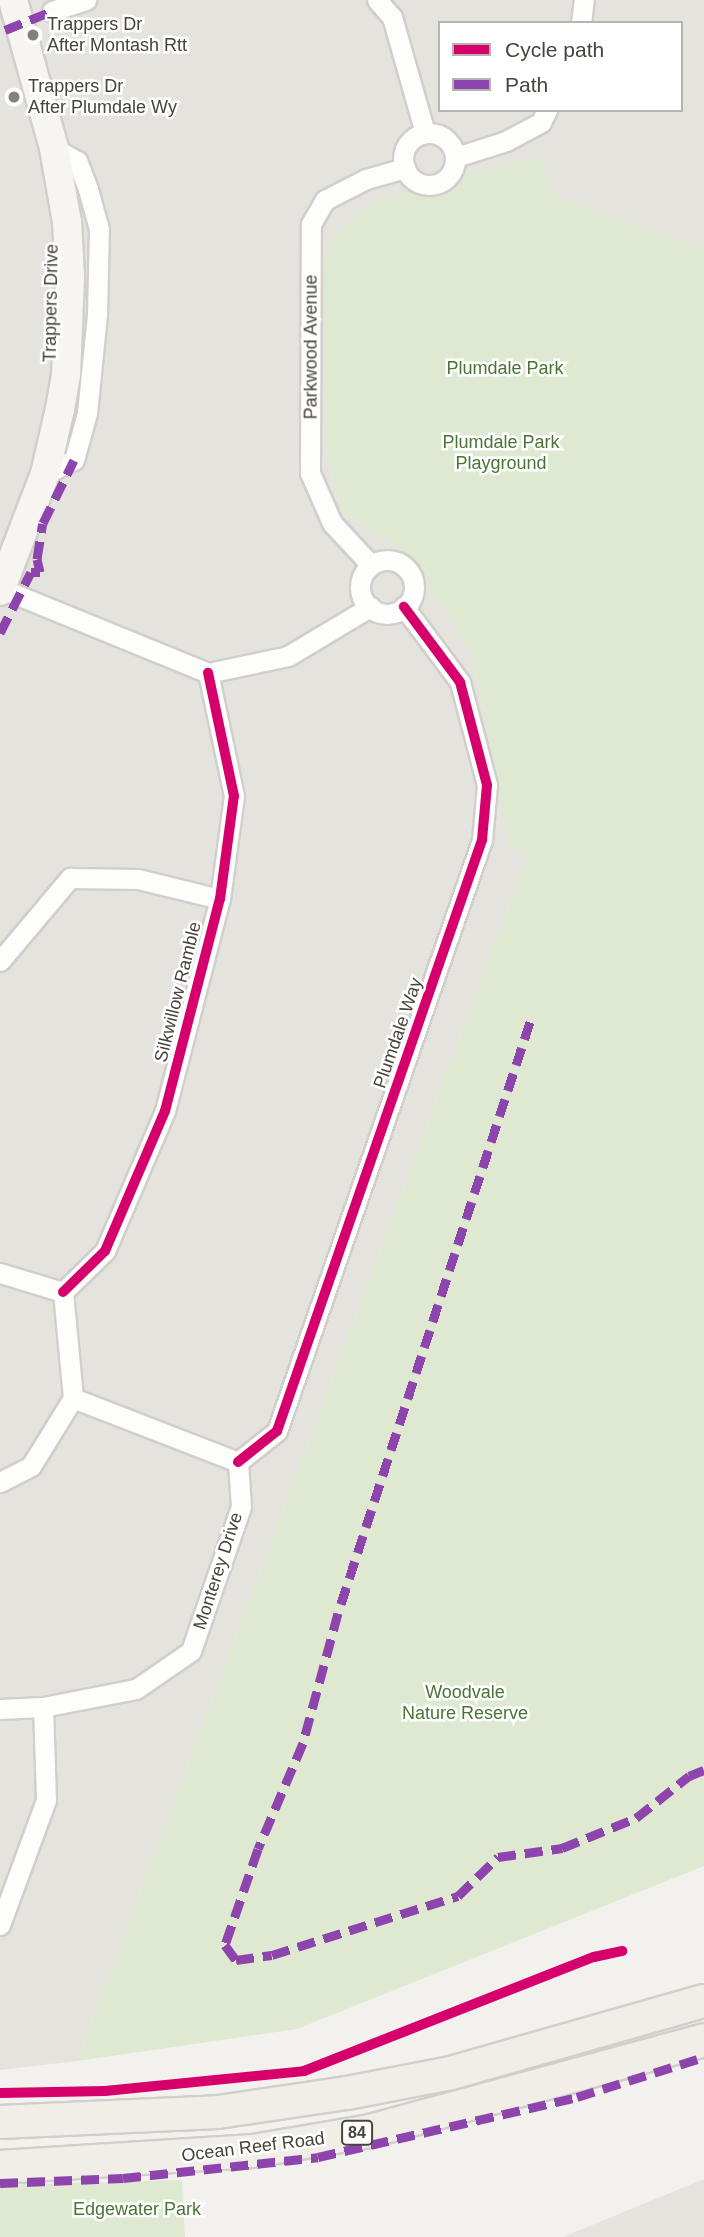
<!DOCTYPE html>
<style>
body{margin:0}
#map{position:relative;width:704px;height:2237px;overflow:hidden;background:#f2f1ee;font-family:Helvetica,sans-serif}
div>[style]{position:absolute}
.residential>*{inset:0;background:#e5e3dd}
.green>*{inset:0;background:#dfe9d1}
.roads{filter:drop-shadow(2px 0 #d0cfcc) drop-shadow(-2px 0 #d0cfcc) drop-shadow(0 2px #d0cfcc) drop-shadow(0 -2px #d0cfcc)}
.minor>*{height:19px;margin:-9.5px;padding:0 9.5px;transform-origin:9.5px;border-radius:9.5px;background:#fdfdfc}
.minor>.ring{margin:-9.5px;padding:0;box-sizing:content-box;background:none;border:19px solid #fdfdfc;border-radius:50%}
.secondary>*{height:28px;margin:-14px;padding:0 14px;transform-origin:14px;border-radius:14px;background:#f7f5f1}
.primary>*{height:32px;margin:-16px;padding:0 16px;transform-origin:16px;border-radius:16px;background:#f0eee7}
.quiet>*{height:9px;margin-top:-4.5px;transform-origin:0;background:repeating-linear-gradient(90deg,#8e44ad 0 18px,transparent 0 27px)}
.cycleway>*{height:10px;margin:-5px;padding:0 5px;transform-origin:5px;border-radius:5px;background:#d6006c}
.dots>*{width:19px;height:19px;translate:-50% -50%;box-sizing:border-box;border:4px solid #fff;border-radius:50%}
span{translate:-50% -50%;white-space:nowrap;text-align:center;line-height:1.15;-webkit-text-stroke:5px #fff;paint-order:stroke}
.shield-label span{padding:2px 5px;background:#fff;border:2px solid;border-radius:5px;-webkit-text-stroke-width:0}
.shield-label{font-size:16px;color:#48433b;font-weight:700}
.poi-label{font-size:18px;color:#48433b}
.left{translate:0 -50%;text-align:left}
.street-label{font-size:18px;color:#48433b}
.park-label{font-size:18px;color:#4a7434}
.legend{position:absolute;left:438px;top:21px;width:245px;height:91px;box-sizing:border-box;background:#fff;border:2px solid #b6b4b1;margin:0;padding:9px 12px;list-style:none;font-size:21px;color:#48433b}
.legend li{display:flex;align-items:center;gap:14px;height:35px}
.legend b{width:35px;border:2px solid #b6b4b1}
</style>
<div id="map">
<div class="residential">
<i style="clip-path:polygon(evenodd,0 0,704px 0,704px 249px,555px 196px,541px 157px,328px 460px,343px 512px,398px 547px,428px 582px,473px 655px,489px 735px,528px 855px,77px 2061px,0 2070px,0 0,440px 23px,681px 23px,681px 110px,440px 110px,440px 23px)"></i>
<i style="clip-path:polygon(704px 2179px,704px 2237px,563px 2237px)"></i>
</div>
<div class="green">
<i style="clip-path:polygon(541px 157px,555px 196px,704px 249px,704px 1866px,297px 2029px,77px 2061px,528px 855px,510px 846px,473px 655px,428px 582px,398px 547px,343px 512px,328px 460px,323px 266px,334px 238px,362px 210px,433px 180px)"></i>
<i style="clip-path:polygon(182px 2180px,185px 2237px,0 2237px,0 2185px)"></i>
</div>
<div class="roads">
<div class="minor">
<i style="left:377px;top:0;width:23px;rotate:49deg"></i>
<i style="left:392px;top:17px;width:121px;rotate:74.1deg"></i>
<i style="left:52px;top:11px;width:36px;rotate:-18deg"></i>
<i style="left:581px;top:23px;width:23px;rotate:-83deg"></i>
<i class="ring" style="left:403px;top:133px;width:33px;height:33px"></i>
<i style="left:456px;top:157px;width:52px;rotate:-17.7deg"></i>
<i style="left:506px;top:141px;width:40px;rotate:-28deg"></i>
<i style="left:541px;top:122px;width:13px;rotate:-63deg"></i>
<i style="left:45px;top:474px;width:32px;rotate:-26deg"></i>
<i style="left:74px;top:460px;width:49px;rotate:-74.5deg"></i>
<i style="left:87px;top:413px;width:99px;rotate:-84.2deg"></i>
<i style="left:97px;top:315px;width:86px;rotate:-88.7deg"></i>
<i style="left:99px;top:229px;width:41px;rotate:-105.4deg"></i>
<i style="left:88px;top:189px;width:30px;rotate:-111deg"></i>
<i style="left:77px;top:161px;width:26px;rotate:-151deg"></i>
<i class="ring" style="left:360px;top:560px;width:35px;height:35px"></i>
<i style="left:371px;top:565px;width:57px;rotate:-132.9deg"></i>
<i style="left:332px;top:523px;width:55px;rotate:-113.7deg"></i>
<i style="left:310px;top:473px;width:249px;rotate:-89.8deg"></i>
<i style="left:311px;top:224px;width:28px;rotate:-60deg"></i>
<i style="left:325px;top:200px;width:46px;rotate:-27.1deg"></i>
<i style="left:366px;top:179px;width:41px;rotate:-15.8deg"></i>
<i style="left:0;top:588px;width:225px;rotate:22.2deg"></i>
<i style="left:208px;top:673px;width:82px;rotate:-12deg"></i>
<i style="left:288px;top:656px;width:96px;rotate:-30.9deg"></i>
<i style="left:0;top:961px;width:109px;rotate:-49.9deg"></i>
<i style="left:70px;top:878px;width:68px;rotate:0.8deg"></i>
<i style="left:138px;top:879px;width:84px;rotate:13.7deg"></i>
<i style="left:0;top:1273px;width:66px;rotate:16.8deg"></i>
<i style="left:63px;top:1292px;width:106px;rotate:84.6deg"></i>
<i style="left:63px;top:1292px;width:59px;rotate:-44.3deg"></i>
<i style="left:105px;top:1251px;width:152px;rotate:-66.8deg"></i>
<i style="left:165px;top:1111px;width:219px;rotate:-75.5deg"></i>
<i style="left:220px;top:899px;width:104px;rotate:-82.3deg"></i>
<i style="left:234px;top:796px;width:126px;rotate:-101.9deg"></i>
<i style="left:238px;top:1462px;width:50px;rotate:-38.5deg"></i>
<i style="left:277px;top:1431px;width:626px;rotate:-70.87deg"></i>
<i style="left:482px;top:840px;width:55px;rotate:-84.8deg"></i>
<i style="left:487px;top:785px;width:106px;rotate:-104.7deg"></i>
<i style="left:460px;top:682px;width:94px;rotate:-126.7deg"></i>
<i style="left:0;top:1482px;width:35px;rotate:-27deg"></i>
<i style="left:31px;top:1466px;width:80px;rotate:-58.3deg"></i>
<i style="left:0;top:1709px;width:43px;rotate:-2.7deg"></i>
<i style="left:43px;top:1707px;width:95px;rotate:-11deg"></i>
<i style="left:136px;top:1689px;width:67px;rotate:-34.6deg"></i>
<i style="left:191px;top:1651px;width:152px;rotate:-70.9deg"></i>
<i style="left:241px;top:1507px;width:45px;rotate:-93.8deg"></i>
<i style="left:238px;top:1462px;width:177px;rotate:-158.8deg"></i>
<i style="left:0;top:1925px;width:133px;rotate:-69.8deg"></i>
<i style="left:46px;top:1800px;width:93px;rotate:-91.8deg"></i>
</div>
<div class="secondary">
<i style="left:0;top:591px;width:125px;rotate:-69deg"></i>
<i style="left:45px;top:474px;width:67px;rotate:-77deg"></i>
<i style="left:60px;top:409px;width:36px;rotate:-80deg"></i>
<i style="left:66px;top:374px;width:97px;rotate:-87.6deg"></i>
<i style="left:70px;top:277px;width:55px;rotate:-93.1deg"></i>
<i style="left:67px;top:222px;width:75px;rotate:-100deg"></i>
<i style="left:54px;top:148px;width:154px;rotate:-105.5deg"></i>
</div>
<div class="primary">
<i style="left:0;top:2122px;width:218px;rotate:-2.6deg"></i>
<i style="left:218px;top:2112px;width:130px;rotate:-8.4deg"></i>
<i style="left:347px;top:2093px;width:106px;rotate:-10.9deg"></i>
<i style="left:451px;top:2073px;width:263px;rotate:-15.9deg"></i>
<i style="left:0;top:2167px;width:254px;rotate:-3.6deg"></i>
<i style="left:253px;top:2151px;width:119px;rotate:-9.7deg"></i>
<i style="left:370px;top:2131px;width:346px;rotate:-15.2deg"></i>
</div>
</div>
<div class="quiet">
<i style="left:5px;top:30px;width:51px;rotate:-22deg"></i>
<i style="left:0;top:633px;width:68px;rotate:-63.1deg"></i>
<i style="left:31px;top:572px;width:9px"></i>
<i style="left:40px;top:572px;width:13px;rotate:-103deg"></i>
<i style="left:37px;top:559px;width:36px;rotate:-81deg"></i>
<i style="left:43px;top:523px;width:70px;rotate:-63.8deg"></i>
<i style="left:530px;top:1022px;width:621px;rotate:108deg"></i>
<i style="left:338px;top:1613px;width:135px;rotate:105.1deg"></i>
<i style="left:303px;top:1743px;width:115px;rotate:113deg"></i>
<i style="left:258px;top:1849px;width:102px;rotate:109deg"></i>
<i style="left:225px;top:1945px;width:19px;rotate:54deg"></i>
<i style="left:236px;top:1960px;width:36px;rotate:-8deg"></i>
<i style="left:272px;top:1955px;width:195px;rotate:-17.6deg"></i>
<i style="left:458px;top:1896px;width:56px;rotate:-44.3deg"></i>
<i style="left:498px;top:1857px;width:65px;rotate:-8deg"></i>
<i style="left:562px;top:1848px;width:80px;rotate:-22.1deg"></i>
<i style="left:636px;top:1818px;width:68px;rotate:-38.4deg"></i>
<i style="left:689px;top:1776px;width:16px;rotate:-22deg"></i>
<i style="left:0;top:2183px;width:123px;rotate:-2.3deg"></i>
<i style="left:123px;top:2178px;width:196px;rotate:-6.1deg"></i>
<i style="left:318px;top:2157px;width:266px;rotate:-13deg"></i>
<i style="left:577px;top:2097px;width:133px;rotate:-17.5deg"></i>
</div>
<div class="cycleway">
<i style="left:63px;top:1292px;width:59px;rotate:-44.3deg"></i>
<i style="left:105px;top:1251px;width:152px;rotate:-66.8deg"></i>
<i style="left:165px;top:1111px;width:219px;rotate:-75.5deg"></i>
<i style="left:220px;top:899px;width:104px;rotate:-82.3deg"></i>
<i style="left:234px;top:796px;width:126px;rotate:-101.9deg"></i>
<i style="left:238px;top:1462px;width:50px;rotate:-38.5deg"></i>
<i style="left:277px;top:1431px;width:626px;rotate:-70.87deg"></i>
<i style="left:482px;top:840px;width:55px;rotate:-84.8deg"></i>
<i style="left:487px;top:785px;width:106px;rotate:-104.7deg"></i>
<i style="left:460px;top:682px;width:94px;rotate:-126.7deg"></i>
<i style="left:0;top:2093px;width:105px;rotate:-1.1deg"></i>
<i style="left:105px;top:2091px;width:200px;rotate:-5.7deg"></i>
<i style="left:304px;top:2071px;width:312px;rotate:-21.5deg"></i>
<i style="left:594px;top:1957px;width:29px;rotate:-12deg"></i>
</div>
<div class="dots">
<i style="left:33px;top:35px;background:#84807a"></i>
<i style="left:14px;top:97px;background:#84807a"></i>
</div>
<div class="shield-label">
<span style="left:357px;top:2133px">84</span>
</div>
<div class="poi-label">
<span class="left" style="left:47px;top:35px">Trappers Dr<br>After Montash Rtt</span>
<span class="left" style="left:28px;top:97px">Trappers Dr<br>After Plumdale Wy</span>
</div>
<div class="street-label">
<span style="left:51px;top:303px;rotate:-89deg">Trappers Drive</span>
<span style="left:311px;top:347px;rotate:-90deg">Parkwood Avenue</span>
<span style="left:178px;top:992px;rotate:-76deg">Silkwillow Ramble</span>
<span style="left:398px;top:1033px;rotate:-71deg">Plumdale Way</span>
<span style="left:218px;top:1571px;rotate:-72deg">Monterey Drive</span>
<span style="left:253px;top:2147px;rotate:-7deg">Ocean Reef Road</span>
</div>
<div class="park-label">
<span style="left:505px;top:368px">Plumdale Park</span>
<span style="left:501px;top:453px">Plumdale Park<br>Playground</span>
<span style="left:465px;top:1703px">Woodvale<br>Nature Reserve</span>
<span style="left:137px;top:2209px">Edgewater Park</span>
</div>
<ul class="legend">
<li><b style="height:9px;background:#d6006c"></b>Cycle path</li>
<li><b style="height:9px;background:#8e44ad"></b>Path</li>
</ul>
</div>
